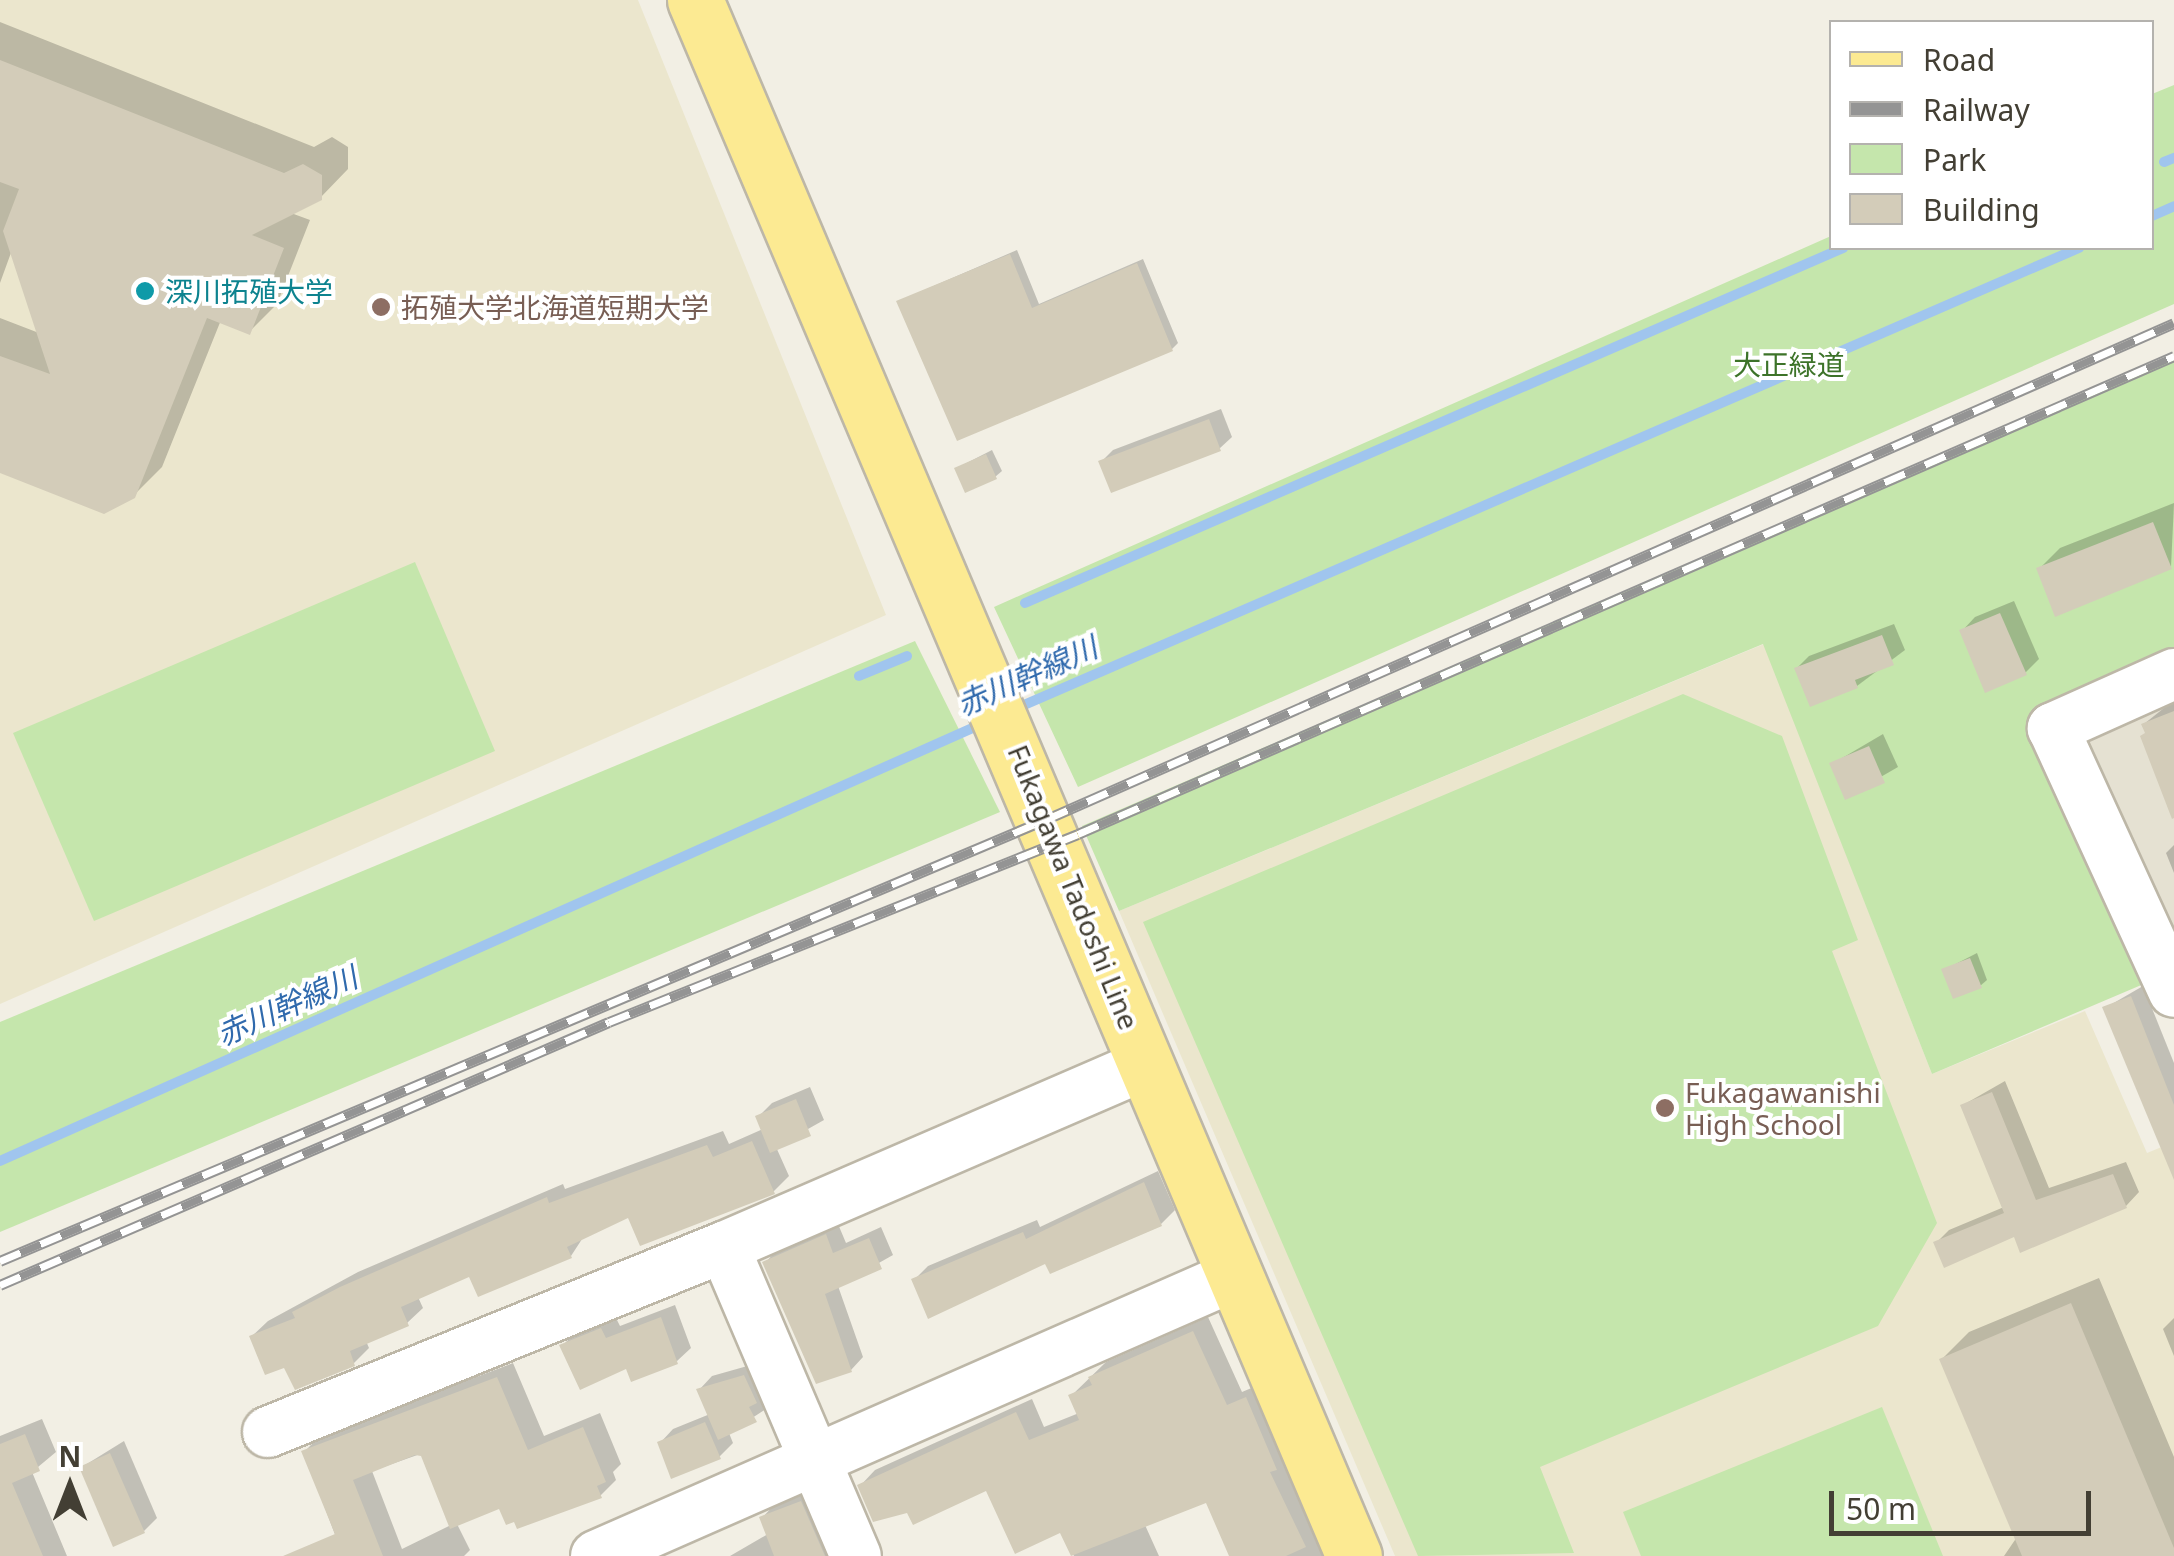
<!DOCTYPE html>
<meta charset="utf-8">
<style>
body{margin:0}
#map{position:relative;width:2174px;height:1556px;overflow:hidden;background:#f2efe4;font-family:"Noto Sans","Noto Sans JP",sans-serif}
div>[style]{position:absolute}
.residential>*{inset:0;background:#e5e1d2}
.education>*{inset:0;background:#ebe6cd}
.green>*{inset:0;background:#c5e6ac}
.shadow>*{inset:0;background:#0003}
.stream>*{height:10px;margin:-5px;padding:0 5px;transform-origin:5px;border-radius:5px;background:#a0c5ee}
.building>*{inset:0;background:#d3ccb9}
.roads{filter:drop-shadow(2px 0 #bdb7a7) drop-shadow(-2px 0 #bdb7a7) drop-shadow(0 2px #bdb7a7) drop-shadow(0 -2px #bdb7a7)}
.minor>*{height:50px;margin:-25px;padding:0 25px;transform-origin:25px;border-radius:25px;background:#fff}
.major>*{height:55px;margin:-27.5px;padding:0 27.5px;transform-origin:27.5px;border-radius:27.5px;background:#fcea92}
.rail>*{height:11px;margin-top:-5.5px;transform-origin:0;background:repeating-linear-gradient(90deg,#fff 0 22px,#949494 0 44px);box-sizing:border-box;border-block:2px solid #949494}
.dots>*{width:28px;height:28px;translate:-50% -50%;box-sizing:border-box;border:5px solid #fff;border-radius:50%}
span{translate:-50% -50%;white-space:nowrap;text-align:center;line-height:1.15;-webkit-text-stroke:8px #fff;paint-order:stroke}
.culture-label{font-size:28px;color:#0d838f}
.left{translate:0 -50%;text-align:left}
.education-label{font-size:28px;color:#785e54}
.park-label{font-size:28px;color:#3d7329}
.street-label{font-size:28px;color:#433f34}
.water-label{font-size:30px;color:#306aad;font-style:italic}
.legend{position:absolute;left:1829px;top:20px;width:325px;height:230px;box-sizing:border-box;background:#fff;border:2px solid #b4b2ae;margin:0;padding:12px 18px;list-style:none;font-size:30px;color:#433f34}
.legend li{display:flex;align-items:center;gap:20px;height:50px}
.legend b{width:50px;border:2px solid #b4b2ae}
.north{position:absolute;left:20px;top:1436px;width:100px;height:100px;-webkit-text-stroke:8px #fff;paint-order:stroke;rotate:0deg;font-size:28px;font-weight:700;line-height:40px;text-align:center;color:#433f34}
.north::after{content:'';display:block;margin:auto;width:35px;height:45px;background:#433f34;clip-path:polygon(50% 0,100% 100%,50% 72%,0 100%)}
.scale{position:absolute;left:1829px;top:1491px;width:262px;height:45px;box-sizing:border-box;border:5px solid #433f34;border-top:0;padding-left:12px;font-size:30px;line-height:35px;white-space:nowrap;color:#433f34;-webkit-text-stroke:8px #fff;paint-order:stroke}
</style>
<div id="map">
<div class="residential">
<i style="clip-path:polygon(2174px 693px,2174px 946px,2077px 736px)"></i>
</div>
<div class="education">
<i style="clip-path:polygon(0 0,638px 0,886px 615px,0 1004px)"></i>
<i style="clip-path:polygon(1764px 644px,1932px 1074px,2085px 1011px,2147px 1153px,2174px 1142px,2174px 1556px,1395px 1556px,1119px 911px)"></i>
</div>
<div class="green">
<i style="clip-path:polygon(2174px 85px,2174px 304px,1078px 787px,994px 607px,1831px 236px,1832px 248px,2152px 248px,2152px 94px)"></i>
<i style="clip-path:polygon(2174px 355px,2174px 658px,2027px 730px,2146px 983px,1932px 1074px,1763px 644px,1119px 911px,1082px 826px)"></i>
<i style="clip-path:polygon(415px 562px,495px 751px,94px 921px,13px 733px)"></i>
<i style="clip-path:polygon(915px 641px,1000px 812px,0 1232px,0 1022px)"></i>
<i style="clip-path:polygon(1683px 694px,1782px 736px,1858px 940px,1832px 951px,1937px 1223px,1878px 1326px,1540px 1467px,1574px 1553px,1418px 1556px,1143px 922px)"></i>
<i style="clip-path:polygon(1882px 1407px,1943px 1556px,1641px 1556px,1623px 1512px)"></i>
</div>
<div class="shadow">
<i style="clip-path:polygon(0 22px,314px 147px,332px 137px,348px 147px,348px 169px,320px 198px,291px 213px,310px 220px,277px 304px,249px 332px,221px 320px,162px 467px,133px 496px,0 471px,0 318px,39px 333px,12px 250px,0 283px)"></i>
<i style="clip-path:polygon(1017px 250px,1039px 304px,1143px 259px,1178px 343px,1172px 349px,899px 301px)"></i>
<i style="clip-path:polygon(1221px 409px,1232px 437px,1219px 449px,1101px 462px,1113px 450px)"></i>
<i style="clip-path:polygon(992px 450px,1002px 471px,995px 477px,957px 468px)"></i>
<i style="clip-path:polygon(2174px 503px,2171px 567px,2039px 569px,2060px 548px)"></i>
<i style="clip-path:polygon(2014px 601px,2039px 659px,2025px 673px,1962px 631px,1975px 617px)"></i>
<i style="clip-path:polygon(1894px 624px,1905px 650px,1857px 686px,1797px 668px,1809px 656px)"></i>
<i style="clip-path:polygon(2174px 700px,2174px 817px,2144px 724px)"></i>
<i style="clip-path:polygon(1883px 734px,1898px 767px,1846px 797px,1832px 764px)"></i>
<i style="clip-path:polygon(2174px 845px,2174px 873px,2166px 853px)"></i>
<i style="clip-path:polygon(1977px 953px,1987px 980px,1980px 986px,1944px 970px)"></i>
<i style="clip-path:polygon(2143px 986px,2174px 1063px,2174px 1123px,2105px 1008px)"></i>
<i style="clip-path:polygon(2005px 1081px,2049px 1188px,2126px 1162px,2139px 1192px,2126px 1206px,2015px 1234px,1936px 1243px,1949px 1230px,2004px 1207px,1963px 1105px)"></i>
<i style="clip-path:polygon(810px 1087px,824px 1120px,776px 1147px,789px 1176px,773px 1192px,630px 1215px,584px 1236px,571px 1256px,471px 1274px,418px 1297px,423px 1308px,407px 1323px,366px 1341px,369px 1348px,353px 1364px,286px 1364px,252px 1336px,268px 1321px,358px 1272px,563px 1184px,565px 1189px,723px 1131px,729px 1144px,763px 1129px,758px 1117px,772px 1103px)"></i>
<i style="clip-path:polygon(1158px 1171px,1175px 1210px,1161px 1224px,1046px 1261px,914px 1280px,928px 1266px,1037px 1220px,1040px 1227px)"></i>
<i style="clip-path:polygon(838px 1224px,846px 1243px,881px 1227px,893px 1255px,838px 1286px,863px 1357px,851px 1370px,765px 1263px,777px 1250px)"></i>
<i style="clip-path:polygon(2099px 1278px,2174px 1457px,2174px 1556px,2004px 1556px,2017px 1537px,1942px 1359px,1969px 1332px)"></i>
<i style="clip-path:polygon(675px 1305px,691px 1348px,677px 1361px,628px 1366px,562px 1346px,576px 1332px,615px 1316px,620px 1326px)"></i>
<i style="clip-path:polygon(1208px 1317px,1242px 1392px,1261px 1384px,1329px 1556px,1231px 1556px,1207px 1499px,1145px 1525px,1159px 1556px,1074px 1556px,1061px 1530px,987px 1488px,909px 1510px,860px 1486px,875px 1470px,1032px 1399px,1044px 1427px,1079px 1413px,1071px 1396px,1106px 1362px)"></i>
<i style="clip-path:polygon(2174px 1318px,2174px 1356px,2163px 1329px)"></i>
<i style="clip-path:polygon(evenodd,513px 1363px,544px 1436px,600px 1413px,621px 1464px,613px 1472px,616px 1480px,600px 1496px,500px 1506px,457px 1524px,470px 1550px,464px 1556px,343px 1556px,304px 1452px,320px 1436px,513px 1363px,423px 1453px,451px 1525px,402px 1549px,372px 1471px,423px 1453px)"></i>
<i style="clip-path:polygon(758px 1363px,769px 1407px,729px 1433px,733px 1443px,719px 1457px,660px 1443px,673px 1429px,710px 1414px,699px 1390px,712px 1376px)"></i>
<i style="clip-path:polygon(42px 1419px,56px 1452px,32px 1472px,67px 1556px,0 1556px,0 1436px)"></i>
<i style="clip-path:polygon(124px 1441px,157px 1518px,144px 1531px,82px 1467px)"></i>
<i style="clip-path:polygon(814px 1490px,838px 1556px,730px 1556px,768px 1534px,762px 1518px,774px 1505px)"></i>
</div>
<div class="stream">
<i style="left:2164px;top:162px;width:11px;rotate:-22deg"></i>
<i style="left:2152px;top:216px;width:24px;rotate:-24deg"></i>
<i style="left:1025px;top:603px;width:892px;rotate:-23.46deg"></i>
<i style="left:859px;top:676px;width:52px;rotate:-22.6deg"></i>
<i style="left:1015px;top:709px;width:1160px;rotate:-23.43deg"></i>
<i style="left:0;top:1161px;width:1079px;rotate:-24deg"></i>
</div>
<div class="building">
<i style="clip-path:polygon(0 60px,284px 173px,303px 164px,322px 175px,322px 200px,252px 235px,284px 248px,250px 335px,207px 318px,135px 498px,104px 514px,0 473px,0 356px,50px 374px,3px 231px,19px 189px,0 182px)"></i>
<i style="clip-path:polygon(1010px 254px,1032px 308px,1137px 263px,1173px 351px,957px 441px,896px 301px)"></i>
<i style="clip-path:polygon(1209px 419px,1221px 451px,1111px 493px,1098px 461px)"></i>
<i style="clip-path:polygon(986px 454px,997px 479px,965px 493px,954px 468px)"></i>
<i style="clip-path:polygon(2153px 522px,2172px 569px,2055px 617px,2036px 568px)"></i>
<i style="clip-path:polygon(2000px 613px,2027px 675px,1985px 693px,1959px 630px)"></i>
<i style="clip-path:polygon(1882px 635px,1894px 665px,1855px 680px,1858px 688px,1810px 707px,1794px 668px)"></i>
<i style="clip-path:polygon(2174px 711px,2174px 818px,2172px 819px,2140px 736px,2145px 733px,2141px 724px)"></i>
<i style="clip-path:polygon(1869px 746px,1885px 783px,1845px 800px,1829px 763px)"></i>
<i style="clip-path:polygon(1970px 958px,1982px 988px,1953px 999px,1941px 969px)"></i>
<i style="clip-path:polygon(2131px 996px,2174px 1105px,2174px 1180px,2102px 1007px)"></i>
<i style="clip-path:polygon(1992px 1092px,2036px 1200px,2113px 1174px,2127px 1208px,2020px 1253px,2014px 1237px,1944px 1268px,1933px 1242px,2004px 1213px,1960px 1105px)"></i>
<i style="clip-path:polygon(796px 1099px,811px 1136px,770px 1153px,755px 1116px)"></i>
<i style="clip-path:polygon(752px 1141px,775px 1194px,640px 1246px,628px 1218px,567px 1247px,572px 1258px,478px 1297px,469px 1277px,401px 1307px,409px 1326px,350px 1351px,355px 1366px,295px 1390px,284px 1368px,265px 1375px,249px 1336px,295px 1318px,292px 1312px,340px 1287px,547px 1197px,549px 1203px,707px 1145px,713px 1157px)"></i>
<i style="clip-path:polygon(1144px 1182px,1162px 1226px,1050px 1274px,1045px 1264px,928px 1319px,911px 1279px,1023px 1232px,1026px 1239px)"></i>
<i style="clip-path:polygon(826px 1234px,833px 1253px,869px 1238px,882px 1269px,825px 1294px,852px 1372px,816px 1384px,762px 1262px)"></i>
<i style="clip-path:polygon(2071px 1303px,2174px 1548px,2174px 1556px,2022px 1556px,1939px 1359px)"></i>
<i style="clip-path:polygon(661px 1317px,678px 1364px,631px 1382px,626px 1369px,580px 1390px,559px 1345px,601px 1328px,606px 1338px)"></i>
<i style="clip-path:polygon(1193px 1331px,1227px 1405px,1246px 1397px,1277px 1470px,1270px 1472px,1306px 1547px,1286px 1556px,1229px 1556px,1206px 1503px,1071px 1556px,1060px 1533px,1015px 1554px,986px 1491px,913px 1525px,907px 1513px,873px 1522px,857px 1485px,1016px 1412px,1029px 1440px,1079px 1420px,1068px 1395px,1092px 1385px,1088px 1377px)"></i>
<i style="clip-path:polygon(744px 1375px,757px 1403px,749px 1407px,757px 1422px,718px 1440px,696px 1389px)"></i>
<i style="clip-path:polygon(497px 1377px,528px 1450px,583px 1427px,606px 1482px,597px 1486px,602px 1498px,517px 1529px,514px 1522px,506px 1525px,499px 1509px,450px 1529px,421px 1456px,415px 1455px,353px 1480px,383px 1556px,283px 1556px,335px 1534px,301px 1451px)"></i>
<i style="clip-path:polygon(705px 1422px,721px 1459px,671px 1479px,657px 1442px)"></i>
<i style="clip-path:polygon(25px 1434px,40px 1471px,12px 1483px,43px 1556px,0 1556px,0 1444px)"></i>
<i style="clip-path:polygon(110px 1453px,145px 1533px,113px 1547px,79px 1467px)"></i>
<i style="clip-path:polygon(801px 1501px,825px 1556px,774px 1556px,759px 1517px)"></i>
</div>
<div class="roads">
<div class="minor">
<i style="left:2174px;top:674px;width:133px;rotate:155.9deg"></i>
<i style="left:2053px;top:728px;width:290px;rotate:65.4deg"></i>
<i style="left:724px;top:1247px;width:461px;rotate:-23.4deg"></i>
<i style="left:268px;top:1432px;width:492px;rotate:-22.1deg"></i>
<i style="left:724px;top:1247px;width:336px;rotate:66.9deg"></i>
<i style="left:596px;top:1556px;width:699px;rotate:-23.7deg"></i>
</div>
<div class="major">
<i style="left:695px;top:0;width:1690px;rotate:67.05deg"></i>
</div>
</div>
<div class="rail">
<i style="left:0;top:1261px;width:1136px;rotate:-22.89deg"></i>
<i style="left:1047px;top:819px;width:1231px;rotate:-23.75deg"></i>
<i style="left:0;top:1285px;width:663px;rotate:-23.36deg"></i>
<i style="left:609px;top:1022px;width:505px;rotate:-21.84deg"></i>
<i style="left:1078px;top:834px;width:1196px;rotate:-23.56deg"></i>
</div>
<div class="dots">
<i style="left:145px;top:291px;background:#0f9aa8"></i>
<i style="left:381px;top:307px;background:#8d6e63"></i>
<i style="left:1665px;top:1108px;background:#8d6e63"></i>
</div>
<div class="culture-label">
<span class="left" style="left:165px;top:291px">深川拓殖大学</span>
</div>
<div class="education-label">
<span class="left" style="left:401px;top:307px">拓殖大学北海道短期大学</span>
<span class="left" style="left:1685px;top:1108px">Fukagawanishi<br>High School</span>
</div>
<div class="park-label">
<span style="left:1789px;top:364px">大正緑道</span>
</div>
<div class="street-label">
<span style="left:1074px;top:887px;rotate:68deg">Fukagawa Tadoshi Line</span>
</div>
<div class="water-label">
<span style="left:1027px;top:676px;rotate:-24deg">赤川幹線川</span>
<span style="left:287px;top:1006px;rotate:-24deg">赤川幹線川</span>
</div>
<ul class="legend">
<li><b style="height:12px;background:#fcea92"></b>Road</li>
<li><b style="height:12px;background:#949494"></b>Railway</li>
<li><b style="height:28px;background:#c5e6ac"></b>Park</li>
<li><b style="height:28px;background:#d3ccb9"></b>Building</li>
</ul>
<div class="north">N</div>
<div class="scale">50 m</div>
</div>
